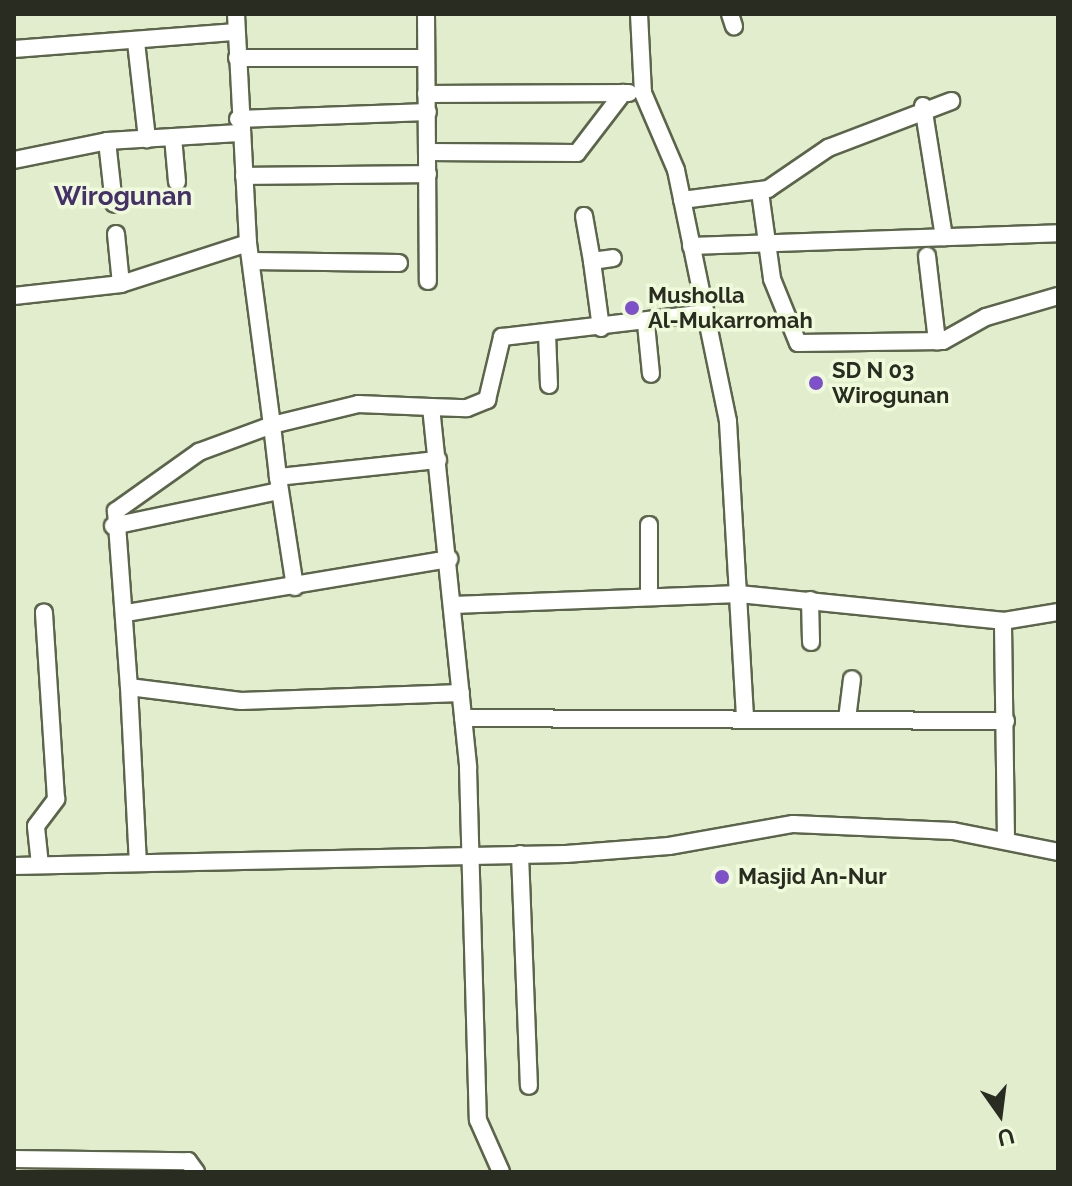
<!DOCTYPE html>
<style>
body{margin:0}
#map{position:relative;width:1072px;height:1186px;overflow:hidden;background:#e2edce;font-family:Raleway,sans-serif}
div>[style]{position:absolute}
.roads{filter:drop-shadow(2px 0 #5b654a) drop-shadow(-2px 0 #5b654a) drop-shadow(0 2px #5b654a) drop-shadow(0 -2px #5b654a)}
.minor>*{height:16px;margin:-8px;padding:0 8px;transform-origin:8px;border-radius:8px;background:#fff}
.dots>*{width:22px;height:22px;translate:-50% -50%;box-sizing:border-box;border:4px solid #effadb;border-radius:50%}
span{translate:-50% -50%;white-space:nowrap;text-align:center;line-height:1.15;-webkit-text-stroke:7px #effadb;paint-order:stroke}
.poi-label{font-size:22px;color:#282c21;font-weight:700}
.left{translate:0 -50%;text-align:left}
.quarter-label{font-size:26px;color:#45306c;font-weight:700}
.frame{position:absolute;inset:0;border:16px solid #282c21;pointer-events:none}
.north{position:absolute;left:960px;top:1074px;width:80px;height:80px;-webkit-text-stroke:6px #effadb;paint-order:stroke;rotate:166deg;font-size:22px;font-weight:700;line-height:32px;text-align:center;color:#282c21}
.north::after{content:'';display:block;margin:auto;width:28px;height:36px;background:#282c21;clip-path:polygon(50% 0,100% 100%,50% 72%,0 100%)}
</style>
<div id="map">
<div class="roads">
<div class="minor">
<i style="left:426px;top:14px;width:267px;rotate:89.6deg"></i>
<i style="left:639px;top:14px;width:79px;rotate:87.1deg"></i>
<i style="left:643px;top:93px;width:84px;rotate:66.8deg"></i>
<i style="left:676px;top:170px;width:257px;rotate:78.3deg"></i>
<i style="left:728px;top:422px;width:297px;rotate:86.7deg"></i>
<i style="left:730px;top:14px;width:13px;rotate:72deg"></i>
<i style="left:136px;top:42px;width:98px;rotate:83.5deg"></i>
<i style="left:14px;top:49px;width:223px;rotate:-4.4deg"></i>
<i style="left:237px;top:58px;width:189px"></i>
<i style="left:426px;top:94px;width:203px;rotate:-0.3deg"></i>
<i style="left:923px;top:106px;width:133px;rotate:80.9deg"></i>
<i style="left:238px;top:119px;width:190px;rotate:-2.1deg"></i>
<i style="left:173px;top:137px;width:45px;rotate:84.9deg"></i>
<i style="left:107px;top:141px;width:63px;rotate:83.7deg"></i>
<i style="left:428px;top:152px;width:149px;rotate:0.4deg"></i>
<i style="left:577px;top:153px;width:76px;rotate:-52.5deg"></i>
<i style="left:14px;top:160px;width:95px;rotate:-11.5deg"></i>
<i style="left:107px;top:141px;width:132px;rotate:-3.5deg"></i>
<i style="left:244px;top:176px;width:184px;rotate:-0.6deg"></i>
<i style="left:760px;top:192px;width:88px;rotate:82.1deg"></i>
<i style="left:772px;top:279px;width:69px;rotate:67.9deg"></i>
<i style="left:798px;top:343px;width:145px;rotate:-0.8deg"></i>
<i style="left:943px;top:341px;width:49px;rotate:-29.2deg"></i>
<i style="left:986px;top:317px;width:75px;rotate:-16.3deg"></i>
<i style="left:682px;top:200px;width:87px;rotate:-7.3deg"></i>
<i style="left:768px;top:189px;width:73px;rotate:-34.3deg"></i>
<i style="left:828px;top:148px;width:132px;rotate:-20.9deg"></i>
<i style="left:584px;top:216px;width:46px;rotate:79.9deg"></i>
<i style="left:116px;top:234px;width:50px;rotate:84.3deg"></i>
<i style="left:248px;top:243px;width:184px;rotate:82.5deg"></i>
<i style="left:272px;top:425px;width:89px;rotate:-13.7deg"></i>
<i style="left:358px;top:404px;width:73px;rotate:2.4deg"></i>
<i style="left:431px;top:407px;width:363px;rotate:84.1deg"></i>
<i style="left:468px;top:768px;width:352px;rotate:88.4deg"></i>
<i style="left:478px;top:1120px;width:57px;rotate:66.1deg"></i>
<i style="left:691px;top:246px;width:367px;rotate:-2deg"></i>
<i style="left:927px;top:256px;width:86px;rotate:83.3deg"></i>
<i style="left:251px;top:261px;width:148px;rotate:0.8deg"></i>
<i style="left:14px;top:296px;width:108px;rotate:-6.4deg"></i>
<i style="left:121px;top:284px;width:133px;rotate:-17.9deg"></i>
<i style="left:248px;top:243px;width:229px;rotate:-93deg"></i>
<i style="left:646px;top:324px;width:50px;rotate:84.3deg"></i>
<i style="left:601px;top:328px;width:68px;rotate:-97.7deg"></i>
<i style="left:592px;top:261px;width:21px;rotate:-8deg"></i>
<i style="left:547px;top:333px;width:52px;rotate:87.8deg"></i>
<i style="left:431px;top:407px;width:36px;rotate:2deg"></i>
<i style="left:467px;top:408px;width:22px;rotate:-22deg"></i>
<i style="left:487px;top:400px;width:65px;rotate:-76.6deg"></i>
<i style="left:502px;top:337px;width:205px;rotate:-6.7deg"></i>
<i style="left:278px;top:477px;width:52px;rotate:-96.6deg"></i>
<i style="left:272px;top:425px;width:78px;rotate:159.7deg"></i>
<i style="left:199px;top:452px;width:102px;rotate:144.6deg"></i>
<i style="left:116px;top:511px;width:176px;rotate:85.8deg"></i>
<i style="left:129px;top:687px;width:113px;rotate:7.1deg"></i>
<i style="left:241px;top:701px;width:220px;rotate:-2.1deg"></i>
<i style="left:649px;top:525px;width:71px;rotate:90deg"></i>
<i style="left:113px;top:526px;width:170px;rotate:-11.9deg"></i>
<i style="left:295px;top:587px;width:111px;rotate:-98.8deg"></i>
<i style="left:278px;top:477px;width:161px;rotate:-6.1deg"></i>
<i style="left:810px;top:600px;width:42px;rotate:88.6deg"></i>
<i style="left:453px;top:605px;width:286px;rotate:-2.2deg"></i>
<i style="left:739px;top:594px;width:265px;rotate:5.8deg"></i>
<i style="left:126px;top:613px;width:328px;rotate:-9.5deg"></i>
<i style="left:129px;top:687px;width:175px;rotate:87.1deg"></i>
<i style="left:463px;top:718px;width:543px;rotate:0.32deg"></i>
<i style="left:847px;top:719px;width:40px;rotate:-82.9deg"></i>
<i style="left:1006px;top:840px;width:219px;rotate:-90.8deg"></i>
<i style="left:1003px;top:621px;width:56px;rotate:-9.3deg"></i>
<i style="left:520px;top:854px;width:232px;rotate:87.8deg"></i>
<i style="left:40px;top:865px;width:39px;rotate:-96deg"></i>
<i style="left:36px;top:826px;width:34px;rotate:-53deg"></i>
<i style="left:56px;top:799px;width:187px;rotate:-93.7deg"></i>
<i style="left:14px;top:866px;width:552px;rotate:-1.25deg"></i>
<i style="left:566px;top:854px;width:103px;rotate:-4.4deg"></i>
<i style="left:669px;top:846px;width:126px;rotate:-10.1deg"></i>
<i style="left:793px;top:824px;width:160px;rotate:2.5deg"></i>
<i style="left:953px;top:831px;width:107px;rotate:11.3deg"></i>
<i style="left:14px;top:1159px;width:174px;rotate:0.7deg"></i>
<i style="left:188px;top:1161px;width:14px;rotate:54deg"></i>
</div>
</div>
<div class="dots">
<i style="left:632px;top:308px;background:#7e51ca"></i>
<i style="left:816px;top:383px;background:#7e51ca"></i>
<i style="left:722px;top:877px;background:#7e51ca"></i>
</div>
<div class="poi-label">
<span class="left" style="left:648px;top:308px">Musholla<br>Al-Mukarromah</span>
<span class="left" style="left:832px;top:383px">SD N 03<br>Wirogunan</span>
<span class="left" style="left:738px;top:877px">Masjid An-Nur</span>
</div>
<div class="quarter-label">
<span style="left:123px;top:197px">Wirogunan</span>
</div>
<div class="frame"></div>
<div class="north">U</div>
</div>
